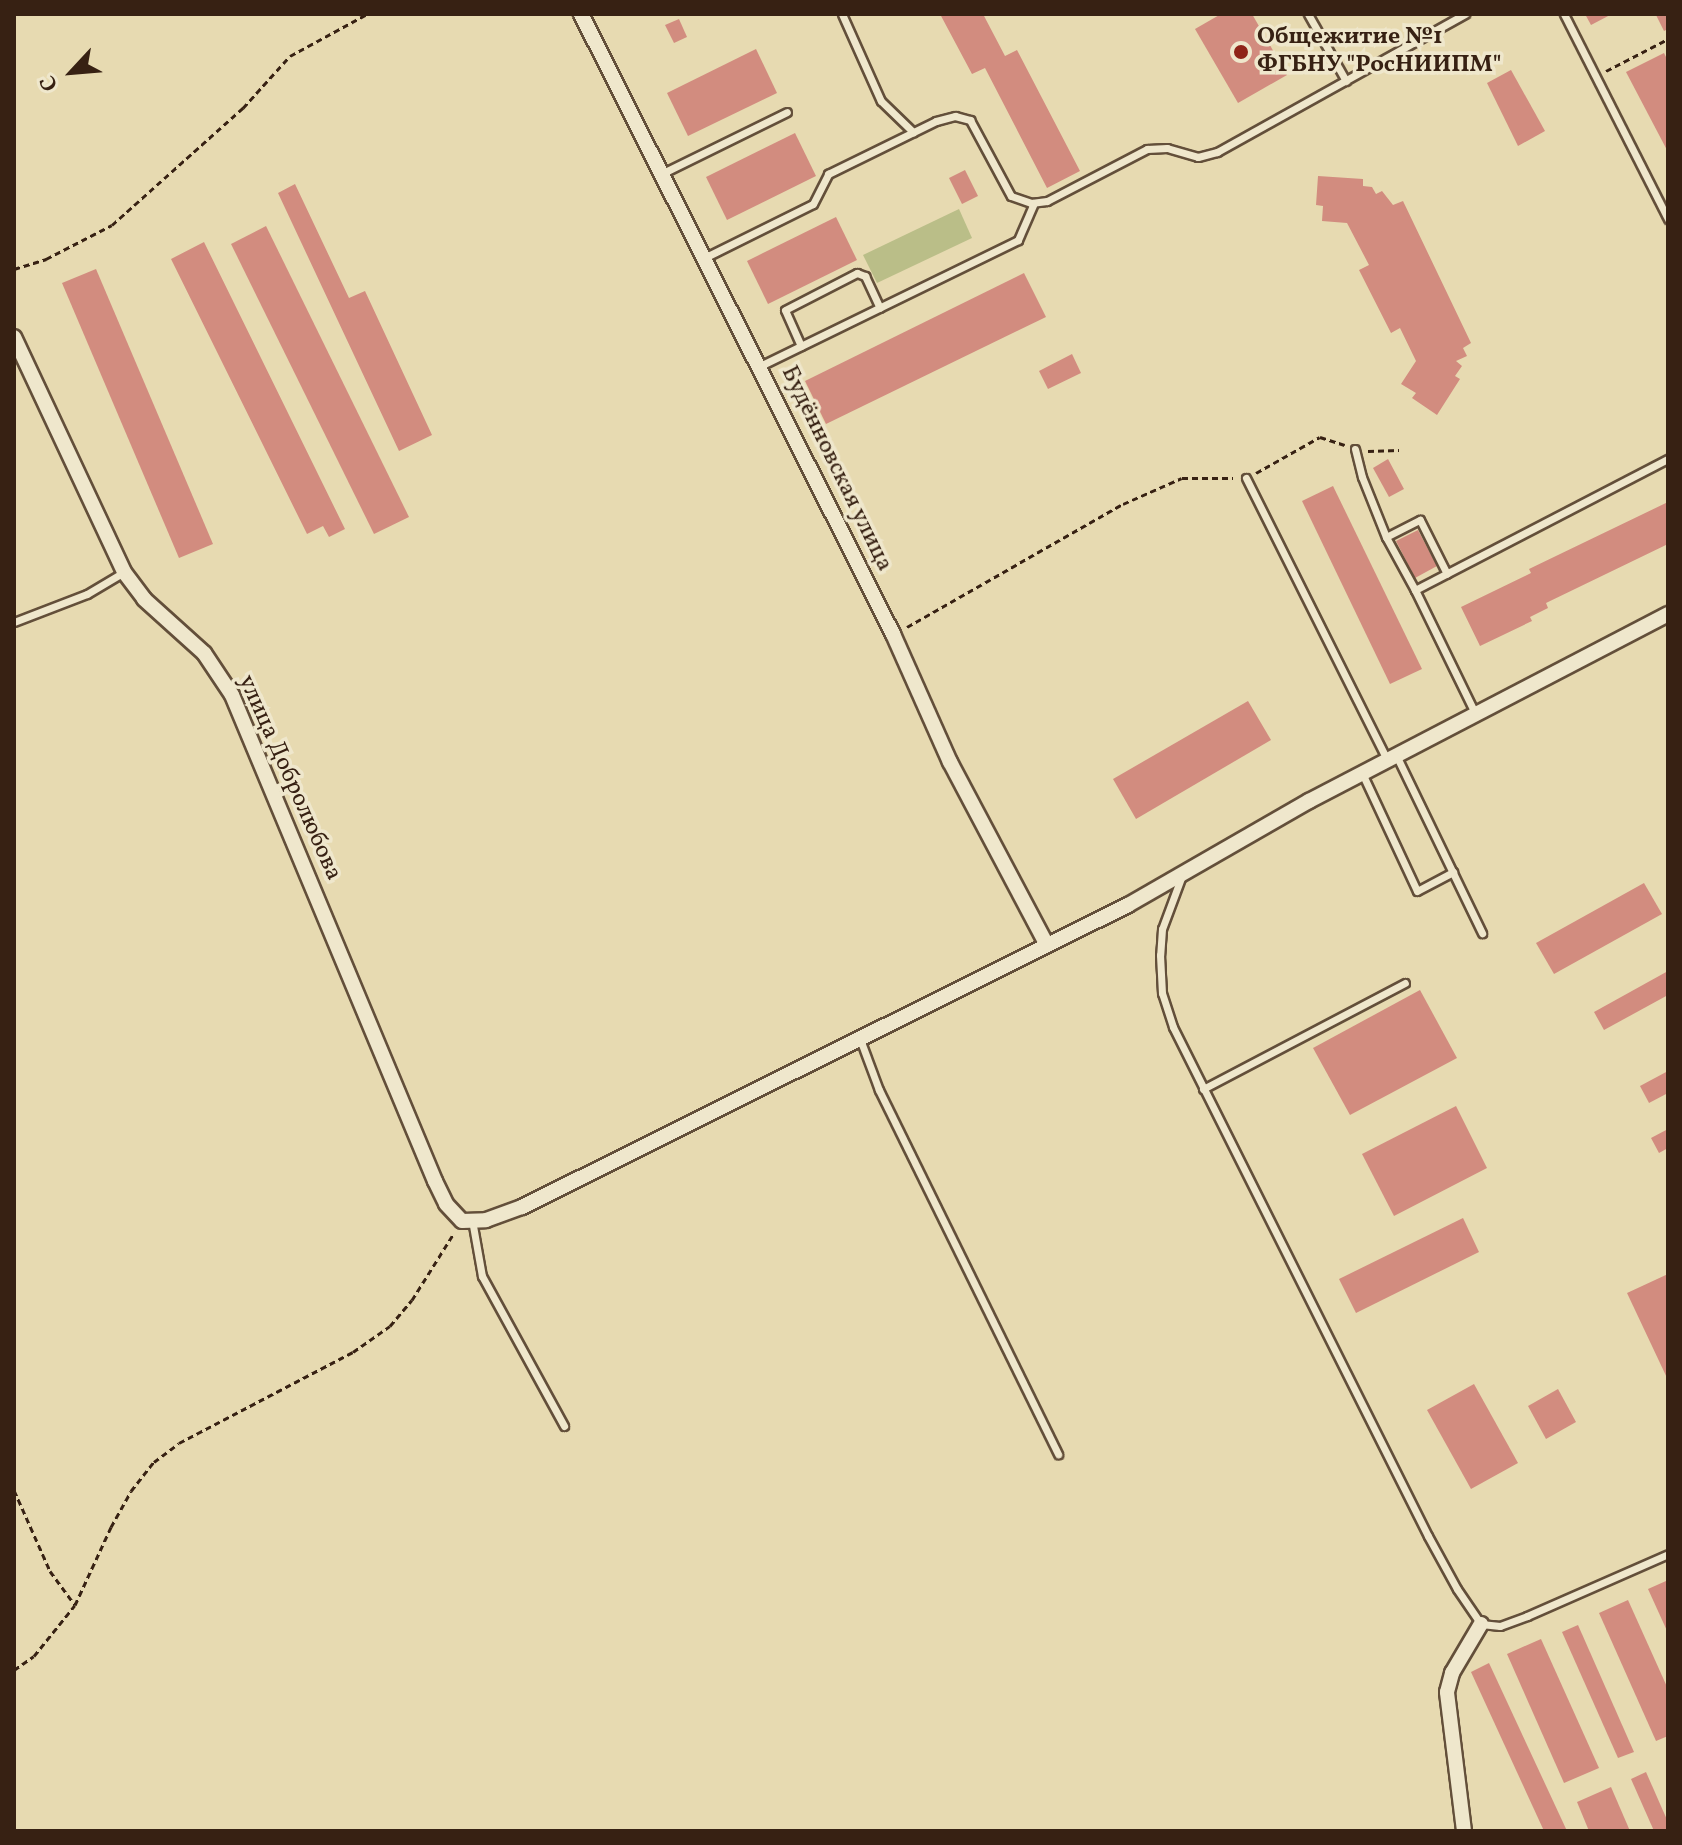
<!DOCTYPE html>
<meta charset="utf-8">
<style>
body{margin:0}
#map{position:relative;width:1682px;height:1845px;overflow:hidden;background:#e7dab1;font-family:Vollkorn,serif}
div>[style]{position:absolute}
.green>*{inset:0;background:#babe88}
.building>*{inset:0;background:#d28c7f}
.path>*{height:3px;margin-top:-1.5px;transform-origin:0;background:repeating-linear-gradient(90deg,#372113 0 6px,transparent 0 10px)}
.roads{filter:drop-shadow(2px 0 #634f3a) drop-shadow(-2px 0 #634f3a) drop-shadow(0 2px #634f3a) drop-shadow(0 -2px #634f3a)}
.lane>*{height:7px;margin:-3.5px;padding:0 3.5px;transform-origin:3.5px;border-radius:3.5px;background:#efe7cc}
.street>*{height:14px;margin:-7px;padding:0 7px;transform-origin:7px;border-radius:7px;background:#efe7cc}
.dots>*{width:22px;height:22px;translate:-50% -50%;box-sizing:border-box;border:4px solid #efe7cc;border-radius:50%}
span{translate:-50% -50%;white-space:nowrap;text-align:center;line-height:1.15;-webkit-text-stroke:7px #efe7cc;paint-order:stroke}
.poi-label{font-size:24px;color:#372113;font-weight:700}
.left{translate:0 -50%;text-align:left}
.street-label{font-size:24px;color:#372113}
.frame{position:absolute;inset:0;border:16px solid #372113;pointer-events:none}
.north{position:absolute;left:32px;top:32px;width:80px;height:80px;-webkit-text-stroke:6px #efe7cc;paint-order:stroke;rotate:244deg;font-size:22px;font-weight:700;line-height:32px;text-align:center;color:#372113}
.north::after{content:'';display:block;margin:auto;width:28px;height:36px;background:#372113;clip-path:polygon(50% 0,100% 100%,50% 72%,0 100%)}
</style>
<div id="map">
<div class="green">
<i style="clip-path:polygon(959px 209px,972px 238px,877px 283px,863px 255px)"></i>
</div>
<div class="building">
<i style="clip-path:polygon(940px 14px,983px 14px,1005px 56px,1017px 50px,1080px 171px,1047px 188px,985px 68px,972px 74px)"></i>
<i style="clip-path:polygon(1221px 14px,1252px 14px,1287px 75px,1238px 103px,1195px 29px)"></i>
<i style="clip-path:polygon(1585px 14px,1612px 14px,1591px 25px)"></i>
<i style="clip-path:polygon(1668px 14px,1668px 29px,1664px 31px,1656px 15px)"></i>
<i style="clip-path:polygon(679px 19px,687px 37px,674px 43px,665px 25px)"></i>
<i style="clip-path:polygon(756px 49px,777px 93px,688px 136px,667px 93px)"></i>
<i style="clip-path:polygon(1664px 53px,1668px 61px,1668px 152px,1626px 72px)"></i>
<i style="clip-path:polygon(1511px 70px,1545px 131px,1518px 146px,1487px 83px)"></i>
<i style="clip-path:polygon(795px 133px,816px 176px,727px 220px,706px 177px)"></i>
<i style="clip-path:polygon(965px 170px,978px 196px,962px 204px,949px 178px)"></i>
<i style="clip-path:polygon(1318px 176px,1363px 179px,1363px 186px,1372px 187px,1376px 194px,1382px 191px,1393px 205px,1403px 201px,1471px 343px,1463px 348px,1467px 356px,1456px 361px,1462px 366px,1455px 376px,1460px 379px,1437px 415px,1412px 398px,1416px 393px,1401px 384px,1416px 361px,1400px 328px,1391px 333px,1359px 270px,1369px 265px,1347px 223px,1322px 221px,1323px 206px,1316px 205px)"></i>
<i style="clip-path:polygon(295px 184px,349px 298px,365px 291px,432px 435px,399px 451px,278px 193px)"></i>
<i style="clip-path:polygon(836px 217px,857px 260px,768px 304px,747px 261px)"></i>
<i style="clip-path:polygon(266px 226px,409px 517px,374px 534px,231px 244px)"></i>
<i style="clip-path:polygon(204px 242px,345px 529px,329px 537px,323px 526px,307px 534px,171px 259px)"></i>
<i style="clip-path:polygon(96px 269px,213px 544px,179px 558px,62px 283px)"></i>
<i style="clip-path:polygon(1024px 273px,1046px 317px,826px 424px,805px 381px)"></i>
<i style="clip-path:polygon(1072px 354px,1081px 373px,1048px 389px,1039px 371px)"></i>
<i style="clip-path:polygon(1388px 459px,1404px 489px,1389px 497px,1373px 468px)"></i>
<i style="clip-path:polygon(1333px 486px,1422px 669px,1390px 684px,1302px 501px)"></i>
<i style="clip-path:polygon(1668px 502px,1668px 544px,1546px 603px,1548px 608px,1530px 617px,1532px 621px,1480px 646px,1461px 607px,1531px 573px,1529px 569px)"></i>
<i style="clip-path:polygon(1418px 530px,1437px 566px,1415px 578px,1396px 541px)"></i>
<i style="clip-path:polygon(1248px 701px,1271px 740px,1136px 819px,1113px 779px)"></i>
<i style="clip-path:polygon(1644px 883px,1662px 914px,1554px 974px,1536px 943px)"></i>
<i style="clip-path:polygon(1668px 971px,1668px 995px,1604px 1030px,1594px 1012px)"></i>
<i style="clip-path:polygon(1420px 990px,1457px 1058px,1350px 1115px,1313px 1048px)"></i>
<i style="clip-path:polygon(1668px 1071px,1668px 1093px,1649px 1103px,1640px 1086px)"></i>
<i style="clip-path:polygon(1456px 1106px,1487px 1168px,1394px 1216px,1362px 1154px)"></i>
<i style="clip-path:polygon(1668px 1129px,1668px 1148px,1659px 1153px,1651px 1138px)"></i>
<i style="clip-path:polygon(1463px 1218px,1479px 1252px,1356px 1313px,1339px 1279px)"></i>
<i style="clip-path:polygon(1668px 1274px,1668px 1380px,1627px 1293px)"></i>
<i style="clip-path:polygon(1474px 1384px,1518px 1463px,1471px 1489px,1427px 1410px)"></i>
<i style="clip-path:polygon(1558px 1389px,1576px 1422px,1546px 1439px,1528px 1406px)"></i>
<i style="clip-path:polygon(1666px 1581px,1668px 1585px,1668px 1633px,1648px 1589px)"></i>
<i style="clip-path:polygon(1628px 1600px,1668px 1689px,1668px 1736px,1656px 1741px,1599px 1613px)"></i>
<i style="clip-path:polygon(1578px 1625px,1634px 1752px,1618px 1758px,1562px 1632px)"></i>
<i style="clip-path:polygon(1541px 1639px,1599px 1768px,1564px 1783px,1507px 1654px)"></i>
<i style="clip-path:polygon(1489px 1663px,1567px 1831px,1544px 1831px,1471px 1672px)"></i>
<i style="clip-path:polygon(1646px 1772px,1668px 1822px,1668px 1831px,1654px 1831px,1631px 1779px)"></i>
<i style="clip-path:polygon(1611px 1787px,1630px 1831px,1589px 1831px,1577px 1802px)"></i>
</div>
<div class="path">
<i style="left:1606px;top:71px;width:70px;rotate:-27.3deg"></i>
<i style="left:14px;top:269px;width:34px;rotate:-17deg"></i>
<i style="left:46px;top:259px;width:74px;rotate:-27.3deg"></i>
<i style="left:112px;top:225px;width:176px;rotate:-41.8deg"></i>
<i style="left:243px;top:108px;width:70px;rotate:-47.9deg"></i>
<i style="left:290px;top:56px;width:88px;rotate:-28.6deg"></i>
<i style="left:1368px;top:451px;width:31px;rotate:-2deg"></i>
<i style="left:1256px;top:473px;width:73px;rotate:-29.4deg"></i>
<i style="left:1320px;top:437px;width:26px;rotate:18deg"></i>
<i style="left:907px;top:627px;width:249px;rotate:-29.7deg"></i>
<i style="left:1123px;top:504px;width:64px;rotate:-23.8deg"></i>
<i style="left:1182px;top:478px;width:51px"></i>
<i style="left:14px;top:1490px;width:89px;rotate:66deg"></i>
<i style="left:50px;top:1571px;width:42px;rotate:53.7deg"></i>
<i style="left:14px;top:1670px;width:24px;rotate:-35deg"></i>
<i style="left:34px;top:1656px;width:65px;rotate:-51.2deg"></i>
<i style="left:75px;top:1605px;width:86px;rotate:-65.2deg"></i>
<i style="left:111px;top:1527px;width:41px;rotate:-60.9deg"></i>
<i style="left:131px;top:1491px;width:37px;rotate:-52deg"></i>
<i style="left:154px;top:1462px;width:31px;rotate:-37deg"></i>
<i style="left:179px;top:1443px;width:196px;rotate:-27.6deg"></i>
<i style="left:353px;top:1352px;width:45px;rotate:-35.1deg"></i>
<i style="left:390px;top:1326px;width:34px;rotate:-50deg"></i>
<i style="left:412px;top:1300px;width:79px;rotate:-57.9deg"></i>
</div>
<div class="roads">
<div class="lane">
<i style="left:842px;top:14px;width:95px;rotate:65.9deg"></i>
<i style="left:881px;top:101px;width:45px;rotate:44.1deg"></i>
<i style="left:1308px;top:14px;width:77px;rotate:60.4deg"></i>
<i style="left:1564px;top:14px;width:230px;rotate:63.1deg"></i>
<i style="left:663px;top:173px;width:138px;rotate:-26.2deg"></i>
<i style="left:706px;top:257px;width:119px;rotate:-26.4deg"></i>
<i style="left:813px;top:204px;width:34px;rotate:-63deg"></i>
<i style="left:828px;top:174px;width:120px;rotate:-26.1deg"></i>
<i style="left:936px;top:121px;width:20px;rotate:-15deg"></i>
<i style="left:955px;top:116px;width:16px;rotate:15deg"></i>
<i style="left:970px;top:120px;width:86px;rotate:61.7deg"></i>
<i style="left:1011px;top:196px;width:21px;rotate:19deg"></i>
<i style="left:1031px;top:203px;width:16px;rotate:-7deg"></i>
<i style="left:1047px;top:201px;width:113px;rotate:-27.5deg"></i>
<i style="left:1147px;top:149px;width:20px;rotate:-3deg"></i>
<i style="left:1167px;top:148px;width:32px;rotate:16deg"></i>
<i style="left:1198px;top:157px;width:20px;rotate:-15deg"></i>
<i style="left:1217px;top:152px;width:284px;rotate:-29.1deg"></i>
<i style="left:801px;top:346px;width:39px;rotate:-114deg"></i>
<i style="left:785px;top:310px;width:81px;rotate:-27.2deg"></i>
<i style="left:857px;top:273px;width:9px;rotate:21deg"></i>
<i style="left:865px;top:276px;width:35px;rotate:65deg"></i>
<i style="left:760px;top:366px;width:287px;rotate:-26deg"></i>
<i style="left:1018px;top:240px;width:40px;rotate:-66.6deg"></i>
<i style="left:1355px;top:449px;width:29px;rotate:76deg"></i>
<i style="left:1362px;top:477px;width:65px;rotate:68.2deg"></i>
<i style="left:1246px;top:478px;width:315px;rotate:63.4deg"></i>
<i style="left:1415px;top:590px;width:60px;rotate:-118.7deg"></i>
<i style="left:1386px;top:537px;width:38px;rotate:-27deg"></i>
<i style="left:1420px;top:520px;width:60px;rotate:63.4deg"></i>
<i style="left:14px;top:622px;width:78px;rotate:-21deg"></i>
<i style="left:87px;top:594px;width:43px;rotate:-30.7deg"></i>
<i style="left:1475px;top:713px;width:137px;rotate:-116deg"></i>
<i style="left:1415px;top:590px;width:285px;rotate:-27.4deg"></i>
<i style="left:1396px;top:755px;width:198px;rotate:64.2deg"></i>
<i style="left:1362px;top:773px;width:130px;rotate:65deg"></i>
<i style="left:1417px;top:891px;width:41px;rotate:-27.8deg"></i>
<i style="left:1181px;top:878px;width:54px;rotate:110.4deg"></i>
<i style="left:1162px;top:929px;width:26px;rotate:94deg"></i>
<i style="left:1160px;top:955px;width:38px;rotate:87deg"></i>
<i style="left:1162px;top:993px;width:36px;rotate:72deg"></i>
<i style="left:1173px;top:1027px;width:569px;rotate:63.39deg"></i>
<i style="left:1428px;top:1536px;width:60px;rotate:61.3deg"></i>
<i style="left:1457px;top:1589px;width:42px;rotate:55.6deg"></i>
<i style="left:1481px;top:1624px;width:19px;rotate:6deg"></i>
<i style="left:1500px;top:1626px;width:29px;rotate:-20deg"></i>
<i style="left:1527px;top:1616px;width:154px;rotate:-23.7deg"></i>
<i style="left:860px;top:1039px;width:54px;rotate:69.6deg"></i>
<i style="left:879px;top:1090px;width:406px;rotate:63.8deg"></i>
<i style="left:1203px;top:1089px;width:228px;rotate:-27.7deg"></i>
<i style="left:472px;top:1220px;width:57px;rotate:79.9deg"></i>
<i style="left:482px;top:1276px;width:171px;rotate:61.3deg"></i>
</div>
<div class="street">
<i style="left:581px;top:14px;width:694px;rotate:63.29deg"></i>
<i style="left:893px;top:634px;width:140px;rotate:66deg"></i>
<i style="left:950px;top:762px;width:207px;rotate:62.1deg"></i>
<i style="left:14px;top:337px;width:259px;rotate:64.9deg"></i>
<i style="left:124px;top:572px;width:34px;rotate:53deg"></i>
<i style="left:144px;top:599px;width:81px;rotate:42deg"></i>
<i style="left:204px;top:653px;width:50px;rotate:56.3deg"></i>
<i style="left:232px;top:695px;width:527px;rotate:67.33deg"></i>
<i style="left:435px;top:1181px;width:25px;rotate:64deg"></i>
<i style="left:446px;top:1204px;width:23px;rotate:47deg"></i>
<i style="left:462px;top:1221px;width:24px;rotate:-2deg"></i>
<i style="left:486px;top:1220px;width:38px;rotate:-20deg"></i>
<i style="left:522px;top:1207px;width:677px;rotate:-26.49deg"></i>
<i style="left:1128px;top:905px;width:209px;rotate:-29.9deg"></i>
<i style="left:1309px;top:801px;width:405px;rotate:-27.5deg"></i>
<i style="left:1464px;top:1831px;width:140px;rotate:-97deg"></i>
<i style="left:1447px;top:1692px;width:20px;rotate:-75deg"></i>
<i style="left:1452px;top:1673px;width:57px;rotate:-59.4deg"></i>
</div>
</div>
<div class="dots">
<i style="left:1241px;top:52px;background:#8f2418"></i>
</div>
<div class="poi-label">
<span class="left" style="left:1257px;top:52px">Общежитие №1<br>ФГБНУ "РосНИИПМ"</span>
</div>
<div class="street-label">
<span style="left:836px;top:469px;rotate:64deg">Будённовская улица</span>
<span style="left:289px;top:778px;rotate:66deg">улица Добролюбова</span>
</div>
<div class="frame"></div>
<div class="north">С</div>
</div>
